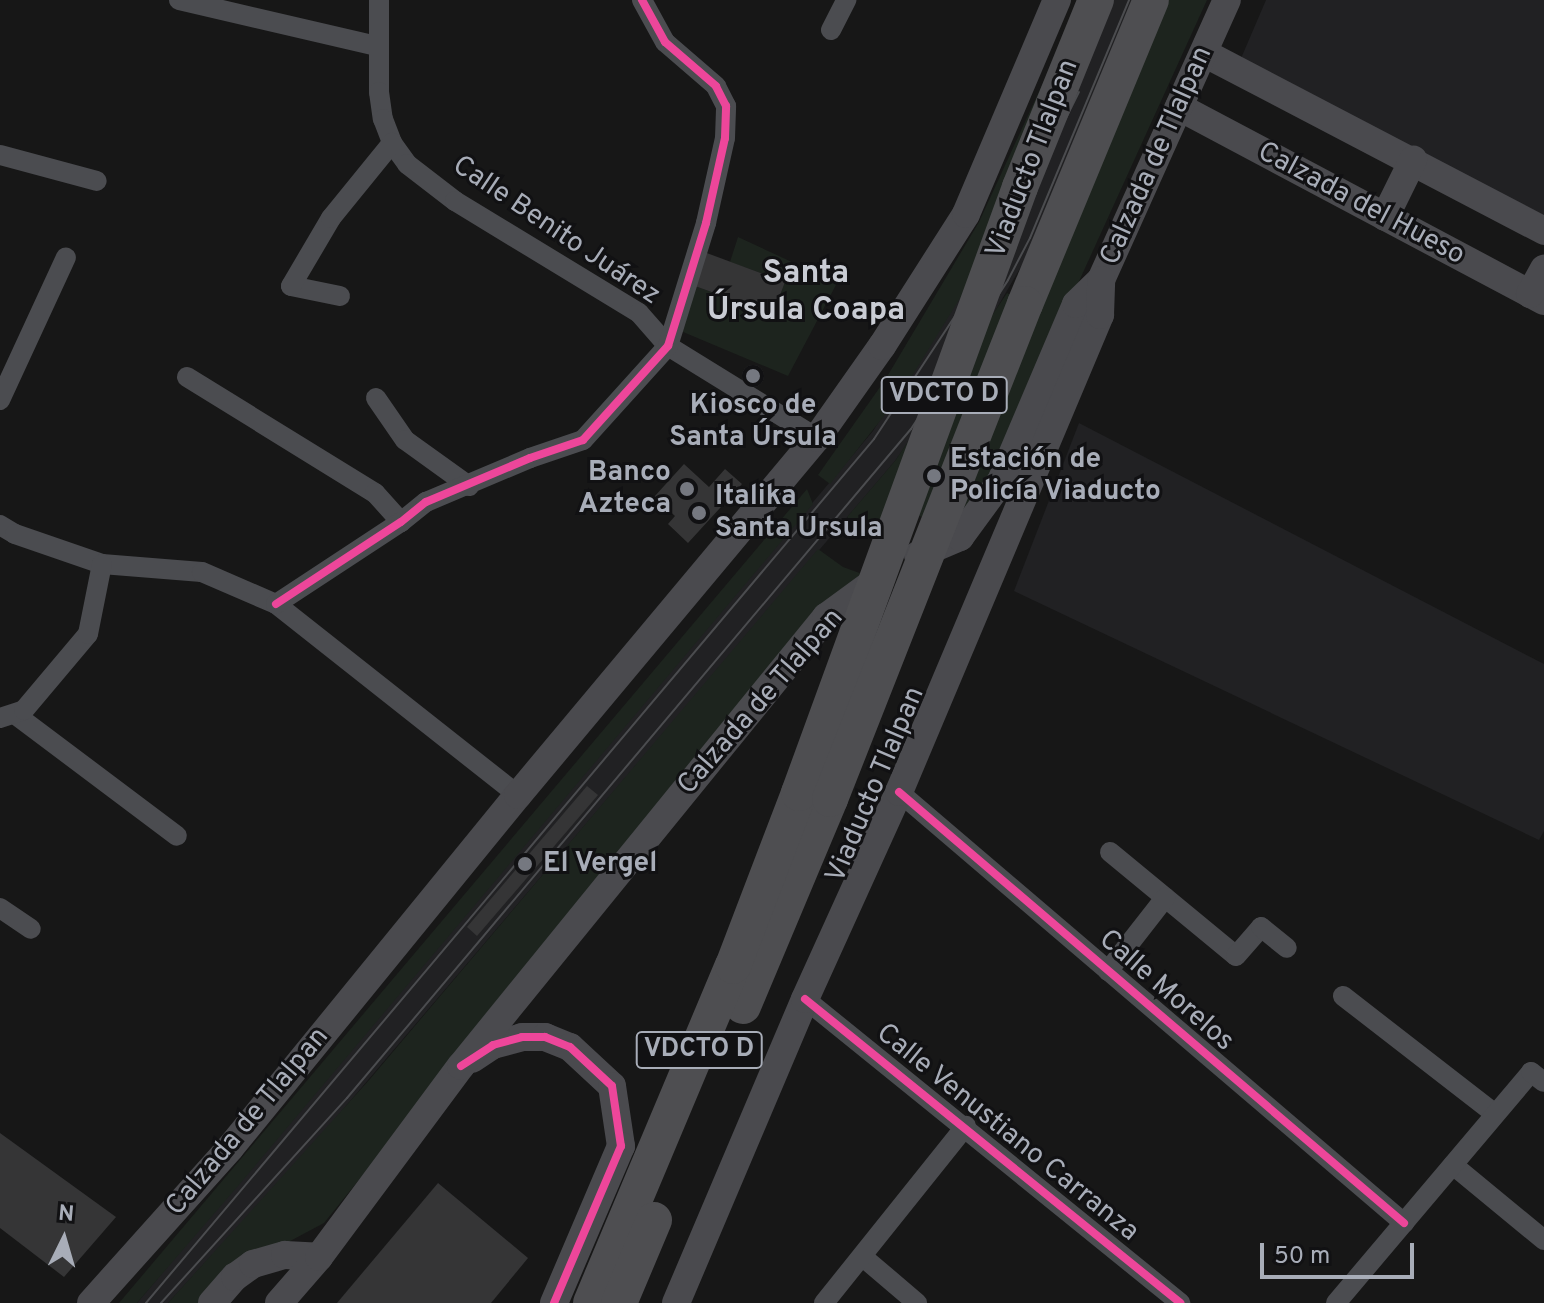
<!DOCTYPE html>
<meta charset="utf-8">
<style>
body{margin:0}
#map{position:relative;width:1544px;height:1303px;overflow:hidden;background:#171717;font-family:Overpass,sans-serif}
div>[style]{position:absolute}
.built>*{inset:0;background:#212123}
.green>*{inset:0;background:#1d241e}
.building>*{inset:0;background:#353536}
.round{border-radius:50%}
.street>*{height:20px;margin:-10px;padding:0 10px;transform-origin:10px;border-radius:10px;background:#4b4c50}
.secondary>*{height:28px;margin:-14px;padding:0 14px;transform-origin:14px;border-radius:14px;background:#4a4a4e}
.highway>*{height:36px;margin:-18px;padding:0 18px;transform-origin:18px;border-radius:18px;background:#4e4e51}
.tram>*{height:2px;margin:-1px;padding:0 1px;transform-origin:1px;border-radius:1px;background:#4b4c4f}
.highway-bridge>*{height:36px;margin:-18px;padding:0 18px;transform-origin:18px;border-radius:18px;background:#4e4e51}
.cycleway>*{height:8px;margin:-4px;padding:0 4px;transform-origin:4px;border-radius:4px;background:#ed469a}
.dots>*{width:22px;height:22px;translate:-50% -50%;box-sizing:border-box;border:4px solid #111113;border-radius:50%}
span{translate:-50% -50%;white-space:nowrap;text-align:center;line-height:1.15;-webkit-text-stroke:6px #111113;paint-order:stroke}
.shield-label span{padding:2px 6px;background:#111113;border:2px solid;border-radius:6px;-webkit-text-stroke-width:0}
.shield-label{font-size:26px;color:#a8adb8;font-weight:700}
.street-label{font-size:28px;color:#a8adb8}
.poi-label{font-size:28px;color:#a8adb8;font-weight:700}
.left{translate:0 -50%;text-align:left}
.right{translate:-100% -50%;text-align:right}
.quarter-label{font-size:32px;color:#c9ccd4;font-weight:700}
.north{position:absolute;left:24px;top:1199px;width:80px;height:80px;-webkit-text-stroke:6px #111113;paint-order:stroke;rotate:5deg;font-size:22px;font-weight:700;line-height:32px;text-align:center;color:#a8adb8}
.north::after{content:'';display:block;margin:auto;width:28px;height:36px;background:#a8adb8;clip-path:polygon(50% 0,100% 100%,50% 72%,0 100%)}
.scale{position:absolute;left:1260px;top:1243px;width:154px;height:36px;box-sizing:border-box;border:4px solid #a8adb8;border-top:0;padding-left:10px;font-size:24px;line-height:28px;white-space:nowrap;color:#a8adb8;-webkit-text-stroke:6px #111113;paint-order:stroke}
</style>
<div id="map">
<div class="built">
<i style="clip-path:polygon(1111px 0,1141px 0,1040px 234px,977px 342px,895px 461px,311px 1147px,168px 1303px,137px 1303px,873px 431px,999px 235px)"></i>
<i style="clip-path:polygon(1266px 0,1544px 0,1544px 243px,1236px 70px)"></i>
<i style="clip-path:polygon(1079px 423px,1544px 664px,1544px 831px,1539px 840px,1014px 591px)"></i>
</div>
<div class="green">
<i style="clip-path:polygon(1081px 0,999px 235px,899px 397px,830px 484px,818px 475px,885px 380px,979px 222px)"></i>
<i style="clip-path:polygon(1169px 0,1207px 0,1000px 455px,978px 494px,945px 530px,907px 509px,884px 547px,847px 517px,895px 461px,1007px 293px,1037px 308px)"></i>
<i style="clip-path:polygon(738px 237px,837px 283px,788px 376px,676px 329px,692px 285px,773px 314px,785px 282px,730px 262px)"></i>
<i style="clip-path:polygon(807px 489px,813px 504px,238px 1186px,137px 1303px,119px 1303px)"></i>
<i style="clip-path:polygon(818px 549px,843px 567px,865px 575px,830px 598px,324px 1223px,277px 1248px,201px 1303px,168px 1303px,370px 1079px)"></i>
</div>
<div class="building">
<i style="clip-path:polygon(704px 252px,785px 282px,773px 314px,692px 285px)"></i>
<i class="round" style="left:742px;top:365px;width:22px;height:22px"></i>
<i style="clip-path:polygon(684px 464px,709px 487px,725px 469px,742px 484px,688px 543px,668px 524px,675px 516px,654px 497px)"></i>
<i style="clip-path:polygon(587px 786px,598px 795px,477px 936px,467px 927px)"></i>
<i style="clip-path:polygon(0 1133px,116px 1217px,64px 1277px,0 1228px)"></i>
<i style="clip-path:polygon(438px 1183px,528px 1258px,491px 1303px,337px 1303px)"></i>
</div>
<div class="street">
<i style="left:179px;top:0;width:203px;rotate:13.1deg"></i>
<i style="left:379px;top:0;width:92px;rotate:90deg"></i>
<i style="left:379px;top:92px;width:27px;rotate:82deg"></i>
<i style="left:383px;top:119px;width:26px;rotate:69deg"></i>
<i style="left:392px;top:143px;width:26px;rotate:54deg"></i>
<i style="left:407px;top:164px;width:61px;rotate:37.6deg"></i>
<i style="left:455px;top:201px;width:215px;rotate:31.3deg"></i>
<i style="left:639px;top:313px;width:44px;rotate:48.7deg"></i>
<i style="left:668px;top:346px;width:175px;rotate:31.7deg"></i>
<i style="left:831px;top:30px;width:34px;rotate:-63deg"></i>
<i style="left:0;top:155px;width:100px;rotate:15deg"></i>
<i style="left:340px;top:296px;width:50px;rotate:-168.5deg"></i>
<i style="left:291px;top:286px;width:79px;rotate:-59.5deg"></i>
<i style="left:331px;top:218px;width:97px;rotate:-50.9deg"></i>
<i style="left:187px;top:377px;width:221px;rotate:31.7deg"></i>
<i style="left:375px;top:493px;width:39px;rotate:48deg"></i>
<i style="left:376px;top:398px;width:51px;rotate:55.4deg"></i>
<i style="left:405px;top:440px;width:79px;rotate:35.7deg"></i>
<i style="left:0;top:400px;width:157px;rotate:-65.2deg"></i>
<i style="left:0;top:525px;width:17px;rotate:31deg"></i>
<i style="left:15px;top:534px;width:92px;rotate:19deg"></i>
<i style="left:102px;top:564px;width:100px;rotate:4.6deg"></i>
<i style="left:202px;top:572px;width:81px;rotate:23.4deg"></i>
<i style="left:276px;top:604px;width:308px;rotate:38.3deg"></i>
<i style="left:276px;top:604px;width:149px;rotate:-33.3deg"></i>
<i style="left:401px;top:522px;width:32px;rotate:-39deg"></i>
<i style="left:426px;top:502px;width:113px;rotate:-22.9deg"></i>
<i style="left:530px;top:458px;width:56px;rotate:-18.8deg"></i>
<i style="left:583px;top:440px;width:127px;rotate:-47.9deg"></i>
<i style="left:668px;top:346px;width:129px;rotate:-72.8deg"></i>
<i style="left:706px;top:223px;width:87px;rotate:-77.4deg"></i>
<i style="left:725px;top:138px;width:32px;rotate:-88deg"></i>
<i style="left:726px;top:106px;width:22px;rotate:-117deg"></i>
<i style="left:716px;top:86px;width:67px;rotate:-139.2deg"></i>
<i style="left:665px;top:42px;width:48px;rotate:-118.7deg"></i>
<i style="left:16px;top:715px;width:201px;rotate:36.9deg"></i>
<i style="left:0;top:718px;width:25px;rotate:-18deg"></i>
<i style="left:24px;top:710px;width:99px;rotate:-49.9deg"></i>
<i style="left:88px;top:634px;width:71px;rotate:-78.7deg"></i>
<i style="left:899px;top:792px;width:664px;rotate:40.48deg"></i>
<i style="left:1110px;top:852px;width:163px;rotate:39.5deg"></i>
<i style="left:1236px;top:956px;width:38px;rotate:-49deg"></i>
<i style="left:1261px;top:927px;width:33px;rotate:39deg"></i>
<i style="left:0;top:908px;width:37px;rotate:34deg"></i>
<i style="left:1108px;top:971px;width:93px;rotate:-52deg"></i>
<i style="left:1343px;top:996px;width:192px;rotate:37.8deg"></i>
<i style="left:805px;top:999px;width:483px;rotate:39deg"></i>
<i style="left:1453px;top:1165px;width:118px;rotate:39.5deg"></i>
<i style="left:863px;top:1257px;width:71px;rotate:40.4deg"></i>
<i style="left:824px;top:1303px;width:227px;rotate:-51.3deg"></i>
<i style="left:1336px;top:1303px;width:302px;rotate:-49.8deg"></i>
<i style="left:1531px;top:1072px;width:16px;rotate:38deg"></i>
</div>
<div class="secondary">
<i style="left:1204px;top:53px;width:384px;rotate:27.6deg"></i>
<i style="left:1179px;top:107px;width:413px;rotate:28deg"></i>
<i style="left:1385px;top:217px;width:64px;rotate:-63.8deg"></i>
<i style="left:1530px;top:294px;width:29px;rotate:-61deg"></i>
<i style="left:918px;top:555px;width:46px;rotate:-23.2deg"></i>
<i style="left:960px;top:537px;width:69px;rotate:-53.8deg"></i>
<i style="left:1001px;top:481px;width:192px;rotate:-67deg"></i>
<i style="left:1076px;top:304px;width:35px;rotate:-44deg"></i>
<i style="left:1101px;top:280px;width:307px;rotate:-65.8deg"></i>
<i style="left:472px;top:1059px;width:25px;rotate:-34deg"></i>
<i style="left:493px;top:1045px;width:30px;rotate:-15deg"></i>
<i style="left:522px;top:1037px;width:23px"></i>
<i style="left:545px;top:1037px;width:27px;rotate:22deg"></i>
<i style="left:570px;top:1047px;width:57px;rotate:42.9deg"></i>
<i style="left:612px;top:1086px;width:61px;rotate:81.5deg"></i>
<i style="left:621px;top:1146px;width:171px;rotate:113.1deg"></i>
<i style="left:91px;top:1303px;width:208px;rotate:-48.1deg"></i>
<i style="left:230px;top:1148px;width:456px;rotate:-50.8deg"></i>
<i style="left:518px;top:795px;width:466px;rotate:-50.1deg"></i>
<i style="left:817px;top:438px;width:113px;rotate:-54.8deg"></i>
<i style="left:882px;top:346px;width:156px;rotate:-57.5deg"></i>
<i style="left:966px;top:214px;width:233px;rotate:-67deg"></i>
<i style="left:212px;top:1303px;width:35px;rotate:-49deg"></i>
<i style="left:235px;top:1277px;width:22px;rotate:-36deg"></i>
<i style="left:253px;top:1264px;width:33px;rotate:-16deg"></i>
<i style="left:285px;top:1255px;width:34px;rotate:3deg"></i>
<i style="left:279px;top:1303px;width:61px;rotate:-49deg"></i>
<i style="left:319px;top:1257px;width:238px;rotate:-53.4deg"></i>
<i style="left:461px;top:1066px;width:579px;rotate:-50.89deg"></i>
<i style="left:826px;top:617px;width:69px;rotate:-36.2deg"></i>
<i style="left:676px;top:1303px;width:330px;rotate:-67deg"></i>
<i style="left:805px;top:999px;width:227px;rotate:-65.6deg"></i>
<i style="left:899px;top:792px;width:518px;rotate:-67.15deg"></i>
<i style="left:1100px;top:315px;width:35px;rotate:-88deg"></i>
</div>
<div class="highway">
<i style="left:1025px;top:304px;width:329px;rotate:-67.5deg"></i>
<i style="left:743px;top:1006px;width:225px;rotate:-67.2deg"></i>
<i style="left:591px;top:1303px;width:366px;rotate:-67.2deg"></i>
<i style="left:733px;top:966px;width:185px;rotate:-69.1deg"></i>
<i style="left:619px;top:1303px;width:90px;rotate:-67.1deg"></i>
</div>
<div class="tram">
<i style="left:146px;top:1303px;width:1130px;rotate:-49.88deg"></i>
<i style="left:874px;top:439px;width:240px;rotate:-56.6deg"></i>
<i style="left:1006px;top:239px;width:164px;rotate:-63.6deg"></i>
<i style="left:161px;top:1303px;width:277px;rotate:-47.8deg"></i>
<i style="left:347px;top:1098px;width:875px;rotate:-49.87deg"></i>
<i style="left:911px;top:429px;width:178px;rotate:-56.9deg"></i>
<i style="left:1008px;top:280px;width:47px;rotate:-62.4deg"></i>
<i style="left:1030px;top:238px;width:258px;rotate:-67.4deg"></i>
</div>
<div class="highway-bridge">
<i style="left:799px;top:793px;width:645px;rotate:-69.96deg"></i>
<i style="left:1020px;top:187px;width:202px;rotate:-67.9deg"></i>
<i style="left:830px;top:799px;width:532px;rotate:-68.5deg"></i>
</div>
<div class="cycleway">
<i style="left:276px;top:604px;width:149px;rotate:-33.3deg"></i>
<i style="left:401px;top:522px;width:32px;rotate:-39deg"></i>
<i style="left:426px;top:502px;width:113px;rotate:-22.9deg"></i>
<i style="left:530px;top:458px;width:56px;rotate:-18.8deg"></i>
<i style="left:583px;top:440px;width:127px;rotate:-47.9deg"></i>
<i style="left:668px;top:346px;width:129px;rotate:-72.8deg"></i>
<i style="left:706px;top:223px;width:87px;rotate:-77.4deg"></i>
<i style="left:725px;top:138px;width:32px;rotate:-88deg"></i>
<i style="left:726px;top:106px;width:22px;rotate:-117deg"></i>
<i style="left:716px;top:86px;width:67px;rotate:-139.2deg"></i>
<i style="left:665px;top:42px;width:48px;rotate:-118.7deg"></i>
<i style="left:899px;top:792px;width:664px;rotate:40.48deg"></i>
<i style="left:805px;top:999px;width:483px;rotate:39deg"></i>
<i style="left:461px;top:1066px;width:38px;rotate:-33deg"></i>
<i style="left:493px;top:1045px;width:30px;rotate:-15deg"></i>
<i style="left:522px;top:1037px;width:23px"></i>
<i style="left:545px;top:1037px;width:27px;rotate:22deg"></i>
<i style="left:570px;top:1047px;width:57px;rotate:42.9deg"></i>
<i style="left:612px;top:1086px;width:61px;rotate:81.5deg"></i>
<i style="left:621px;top:1146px;width:171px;rotate:113.1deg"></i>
</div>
<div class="dots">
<i style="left:753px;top:376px;background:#757880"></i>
<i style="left:934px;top:476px;background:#757880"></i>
<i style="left:687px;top:489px;background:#757880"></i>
<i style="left:699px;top:513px;background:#757880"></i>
<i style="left:525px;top:864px;background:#757880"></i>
</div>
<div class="shield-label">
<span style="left:944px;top:395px">VDCTO D</span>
<span style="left:699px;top:1050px">VDCTO D</span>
</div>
<div class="street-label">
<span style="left:1157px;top:156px;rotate:-66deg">Calzada de Tlalpan</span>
<span style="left:1033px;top:159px;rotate:-69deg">Viaducto Tlalpan</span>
<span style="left:1361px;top:204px;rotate:28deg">Calzada del Hueso</span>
<span style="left:556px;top:231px;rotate:34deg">Calle Benito Juárez</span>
<span style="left:761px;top:702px;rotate:-49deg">Calzada de Tlalpan</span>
<span style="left:876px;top:785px;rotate:-67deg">Viaducto Tlalpan</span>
<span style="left:1166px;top:991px;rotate:41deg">Calle Morelos</span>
<span style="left:248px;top:1122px;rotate:-50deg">Calzada de Tlalpan</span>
<span style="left:1007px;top:1133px;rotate:39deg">Calle Venustiano Carranza</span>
</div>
<div class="poi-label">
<span style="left:753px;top:422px">Kiosco de<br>Santa Úrsula</span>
<span class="left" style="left:950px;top:476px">Estación de<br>Policía Viaducto</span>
<span class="right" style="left:671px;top:489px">Banco<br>Azteca</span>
<span class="left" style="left:715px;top:513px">Italika<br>Santa Ursula</span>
<span class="left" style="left:543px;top:864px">El Vergel</span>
</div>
<div class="quarter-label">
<span style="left:806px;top:293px">Santa<br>Úrsula Coapa</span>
</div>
<div class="north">N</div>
<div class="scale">50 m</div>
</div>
